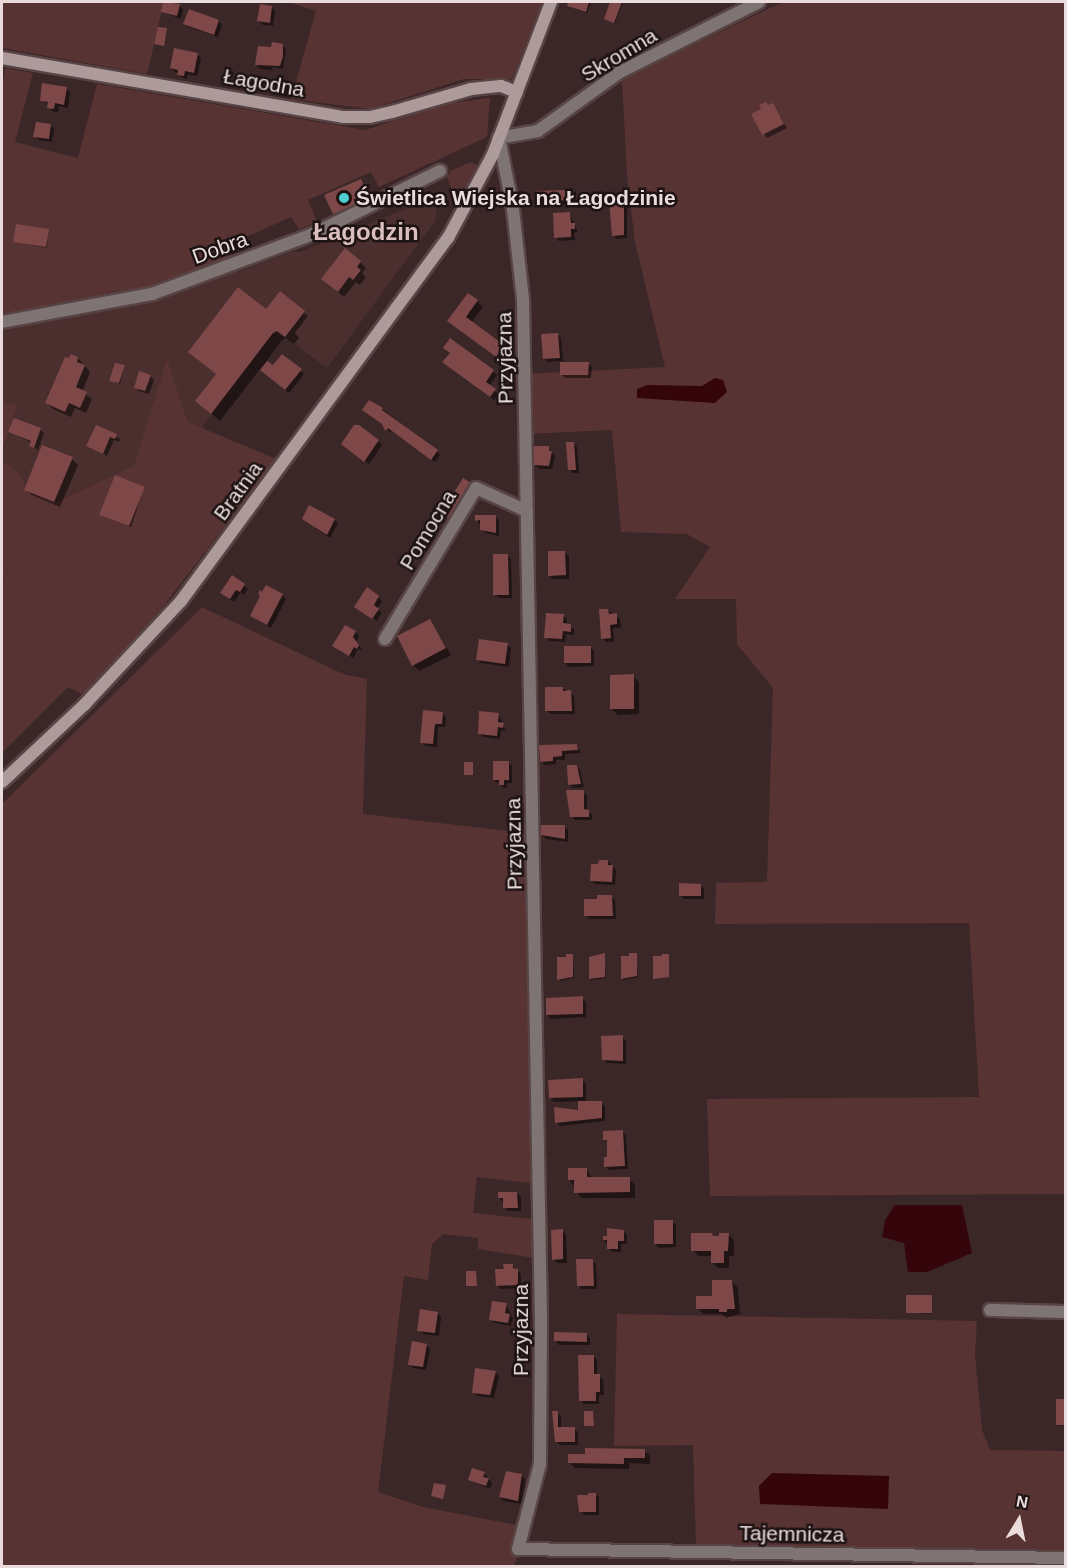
<!DOCTYPE html>
<meta charset="utf-8">
<style>
body{margin:0}
#map{position:relative;width:1067px;height:1568px;overflow:hidden;background:#3c2728;font-family:Arial,sans-serif}
div>[style]{position:absolute}
.built>*{inset:0;background:#4b2f2f}
.green>*{inset:0;background:#583333}
.water>*{inset:0;background:#34050b}
.shadow>*{inset:0;background:#0007}
.building>*{inset:0;background:#7e4849}
.roads{filter:drop-shadow(2px 0 #584445) drop-shadow(-2px 0 #584445) drop-shadow(0 2px #584445) drop-shadow(0 -2px #584445)}
.street>*{height:12px;margin:-6px;padding:0 6px;transform-origin:6px;border-radius:6px;background:#7f7474}
.secondary>*{height:12px;margin:-6px;padding:0 6px;transform-origin:6px;border-radius:6px;background:#ad9b9b}
.dots>*{width:16px;height:16px;translate:-50% -50%;box-sizing:border-box;border:3px solid #1d1313;border-radius:50%}
span{translate:-50% -50%;white-space:nowrap;text-align:center;line-height:1.15;-webkit-text-stroke:5px #1d1313;paint-order:stroke}
.street-label{font-size:21px;color:#eadcdc}
.poi-label{font-size:21px;color:#eadcdc;font-weight:700}
.left{translate:0 -50%;text-align:left}
.quarter-label{font-size:24px;color:#dabebe;font-weight:700}
.frame{position:absolute;inset:0;border:3px solid #eadcdc;pointer-events:none}
.north{position:absolute;left:989px;top:1490px;width:60px;height:60px;-webkit-text-stroke:4px #1d1313;paint-order:stroke;rotate:10deg;font-size:16px;font-weight:700;line-height:24px;text-align:center;color:#eadcdc}
.north::after{content:'';display:block;margin:auto;width:21px;height:27px;background:#eadcdc;clip-path:polygon(50% 0,100% 100%,50% 72%,0 100%)}
</style>
<div id="map">
<div class="built">
<i style="clip-path:polygon(427px 200px,437px 210px,435px 221px,327px 368px,285px 337px,273px 333px,201px 428px,188px 422px,167px 360px,135px 466px,57px 502px,24px 489px,23px 480px,11px 465px,2px 462px,2px 452px,18px 407px,2px 402px,2px 322px,116px 291px,141px 291px,232px 258px,238px 272px,294px 251px,300px 252px)"></i>
</div>
<div class="green">
<i style="clip-path:polygon(2px 2px,164px 2px,147px 74px,2px 48px)"></i>
<i style="clip-path:polygon(288px 2px,542px 2px,512px 79px,464px 79px,370px 109px,291px 99px,316px 11px)"></i>
<i style="clip-path:polygon(783px 2px,1065px 2px,1065px 1194px,710px 1196px,707px 1099px,979px 1097px,969px 923px,715px 924px,716px 883px,767px 882px,773px 688px,737px 644px,736px 599px,675px 599px,710px 547px,687px 534px,621px 532px,612px 430px,526px 434px,525px 374px,665px 367px,635px 242px,627px 176px,622px 79px)"></i>
<i style="clip-path:polygon(5px 68px,33px 73px,15px 142px,78px 158px,97px 84px,365px 130px,450px 103px,490px 98px,487px 137px,379px 187px,371px 172px,308px 200px,317px 222px,299px 229px,291px 217px,228px 245px,232px 258px,141px 291px,116px 291px,2px 322px,2px 87px)"></i>
<i style="clip-path:polygon(471px 162px,478px 166px,466px 188px,460px 192px,452px 190px,447px 178px,450px 171px)"></i>
<i style="clip-path:polygon(167px 359px,188px 422px,276px 459px,162px 608px,83px 695px,68px 687px,2px 753px,2px 580px,10px 569px,2px 579px,2px 462px,11px 465px,23px 480px,25px 490px,57px 502px,134px 466px)"></i>
<i style="clip-path:polygon(2px 402px,18px 406px,2px 452px)"></i>
<i style="clip-path:polygon(202px 607px,343px 674px,367px 679px,363px 814px,534px 834px,539px 1184px,477px 1177px,473px 1213px,542px 1220px,541px 1259px,478px 1249px,478px 1238px,443px 1234px,432px 1244px,428px 1280px,404px 1276px,378px 1492px,423px 1507px,527px 1527px,514px 1566px,2px 1566px,2px 804px)"></i>
<i style="clip-path:polygon(617px 1314px,977px 1321px,975px 1354px,982px 1430px,990px 1450px,1065px 1451px,1065px 1551px,1013px 1553px,696px 1548px,693px 1445px,614px 1446px)"></i>
</div>
<div class="water">
<i style="clip-path:polygon(715px 378px,723px 380px,727px 392px,715px 403px,637px 398px,637px 389px,647px 385px,702px 386px)"></i>
<i style="clip-path:polygon(895px 1205px,962px 1205px,972px 1253px,927px 1272px,908px 1272px,904px 1243px,882px 1237px,885px 1220px)"></i>
<i style="clip-path:polygon(772px 1473px,889px 1476px,888px 1509px,760px 1504px,759px 1486px)"></i>
</div>
<div class="shadow">
<i style="clip-path:polygon(165px 2px,179px 6px,183px 9px,181px 19px,163px 12px)"></i>
<i style="clip-path:polygon(570px 2px,591px 2px,587px 13px,570px 7px)"></i>
<i style="clip-path:polygon(612px 2px,623px 2px,615px 23px,606px 19px)"></i>
<i style="clip-path:polygon(272px 7px,275px 11px,273px 26px,263px 25px,259px 21px)"></i>
<i style="clip-path:polygon(190px 11px,219px 21px,222px 25px,218px 37px,189px 27px,185px 24px)"></i>
<i style="clip-path:polygon(282px 45px,286px 49px,283px 69px,273px 67px,272px 70px,260px 69px,257px 65px,272px 49px)"></i>
<i style="clip-path:polygon(197px 54px,201px 58px,197px 76px,188px 74px,187px 79px,183px 78px,171px 68px)"></i>
<i style="clip-path:polygon(66px 88px,70px 92px,68px 108px,59px 106px,58px 112px,52px 111px,49px 104px,41px 100px)"></i>
<i style="clip-path:polygon(773px 105px,787px 128px,767px 138px,753px 115px)"></i>
<i style="clip-path:polygon(51px 126px,54px 129px,52px 142px,39px 140px,35px 136px)"></i>
<i style="clip-path:polygon(362px 182px,367px 194px,361px 196px,364px 202px,335px 215px)"></i>
<i style="clip-path:polygon(569px 192px,573px 196px,573px 204px,540px 205px,537px 201px)"></i>
<i style="clip-path:polygon(623px 199px,627px 203px,627px 238px,617px 239px,613px 235px)"></i>
<i style="clip-path:polygon(570px 214px,578px 232px,574px 233px,575px 240px,559px 241px,556px 237px)"></i>
<i style="clip-path:polygon(48px 231px,47px 248px,16px 242px)"></i>
<i style="clip-path:polygon(360px 262px,366px 268px,362px 273px,366px 277px,360px 285px,356px 282px,344px 297px,329px 285px)"></i>
<i style="clip-path:polygon(280px 294px,308px 316px,295px 333px,299px 338px,294px 344px,286px 338px,281px 341px,266px 362px,274px 367px,301px 371px,304px 374px,289px 393px,260px 369px,220px 421px,197px 401px)"></i>
<i style="clip-path:polygon(477px 301px,483px 307px,471px 323px,509px 352px,502px 362px,449px 321px)"></i>
<i style="clip-path:polygon(558px 335px,561px 338px,563px 363px,588px 364px,592px 367px,591px 378px,565px 378px,561px 374px,561px 361px,548px 362px,544px 358px)"></i>
<i style="clip-path:polygon(451px 340px,497px 375px,489px 386px,498px 394px,494px 400px,444px 362px,451px 354px)"></i>
<i style="clip-path:polygon(78px 358px,90px 372px,82px 392px,92px 399px,86px 413px,75px 408px,71px 417px,53px 409px,47px 403px,51px 396px,46px 391px,51px 394px)"></i>
<i style="clip-path:polygon(124px 367px,120px 384px,113px 381px)"></i>
<i style="clip-path:polygon(150px 376px,154px 380px,149px 394px,139px 391px,136px 387px)"></i>
<i style="clip-path:polygon(377px 405px,437px 451px,440px 455px,435px 462px,392px 430px,390px 433px)"></i>
<i style="clip-path:polygon(96px 427px,120px 439px,119px 442px,114px 440px,107px 456px,88px 446px)"></i>
<i style="clip-path:polygon(40px 430px,44px 433px,38px 450px,31px 445px,32px 443px,10px 432px)"></i>
<i style="clip-path:polygon(378px 441px,382px 445px,369px 464px,346px 447px)"></i>
<i style="clip-path:polygon(573px 443px,577px 447px,579px 473px,573px 473px,569px 469px)"></i>
<i style="clip-path:polygon(548px 448px,555px 456px,552px 469px,539px 469px,536px 465px)"></i>
<i style="clip-path:polygon(72px 459px,78px 465px,60px 507px,32px 495px,26px 490px)"></i>
<i style="clip-path:polygon(463px 480px,474px 488px,453px 521px,446px 517px)"></i>
<i style="clip-path:polygon(144px 488px,131px 527px,102px 516px)"></i>
<i style="clip-path:polygon(495px 517px,499px 520px,499px 536px,485px 533px,477px 520px)"></i>
<i style="clip-path:polygon(334px 520px,338px 523px,330px 538px,315px 528px)"></i>
<i style="clip-path:polygon(565px 553px,569px 556px,569px 579px,553px 579px,549px 575px)"></i>
<i style="clip-path:polygon(508px 556px,511px 559px,512px 598px,499px 598px,495px 594px)"></i>
<i style="clip-path:polygon(232px 577px,248px 589px,244px 595px,241px 592px,234px 602px,225px 596px)"></i>
<i style="clip-path:polygon(263px 594px,282px 595px,286px 599px,271px 628px,252px 616px)"></i>
<i style="clip-path:polygon(378px 597px,382px 601px,377px 609px,382px 613px,377px 621px,360px 610px)"></i>
<i style="clip-path:polygon(607px 610px,620px 619px,621px 628px,613px 628px,614px 642px,606px 642px,602px 638px)"></i>
<i style="clip-path:polygon(563px 615px,567px 619px,567px 625px,574px 629px,574px 635px,566px 634px,565px 642px,549px 641px,545px 637px)"></i>
<i style="clip-path:polygon(430px 620px,451px 655px,419px 671px,413px 665px)"></i>
<i style="clip-path:polygon(355px 632px,359px 636px,356px 642px,362px 650px,358px 649px,353px 658px,334px 646px)"></i>
<i style="clip-path:polygon(508px 645px,511px 648px,509px 667px,481px 663px,478px 659px)"></i>
<i style="clip-path:polygon(590px 647px,594px 651px,594px 666px,569px 667px,565px 663px)"></i>
<i style="clip-path:polygon(633px 676px,639px 682px,639px 714px,618px 715px,612px 709px)"></i>
<i style="clip-path:polygon(562px 688px,574px 696px,575px 714px,551px 714px,547px 711px)"></i>
<i style="clip-path:polygon(442px 713px,446px 717px,445px 727px,438px 727px,437px 747px,426px 746px,422px 743px)"></i>
<i style="clip-path:polygon(498px 714px,506px 731px,501px 730px,500px 739px,483px 737px,479px 733px)"></i>
<i style="clip-path:polygon(577px 745px,581px 753px,565px 754px,565px 760px,556px 760px,556px 764px,545px 765px,541px 761px,541px 747px)"></i>
<i style="clip-path:polygon(508px 762px,512px 766px,512px 783px,507px 783px,507px 788px,504px 788px,494px 780px)"></i>
<i style="clip-path:polygon(577px 766px,580px 770px,584px 787px,573px 788px,569px 784px)"></i>
<i style="clip-path:polygon(583px 792px,587px 795px,587px 811px,592px 815px,592px 820px,575px 820px,571px 816px)"></i>
<i style="clip-path:polygon(564px 826px,568px 830px,568px 842px,546px 839px,542px 835px)"></i>
<i style="clip-path:polygon(608px 861px,616px 870px,615px 885px,595px 884px,591px 880px)"></i>
<i style="clip-path:polygon(700px 885px,704px 889px,704px 899px,684px 899px,680px 895px)"></i>
<i style="clip-path:polygon(612px 897px,615px 900px,616px 919px,589px 919px,586px 915px,586px 900px)"></i>
<i style="clip-path:polygon(573px 955px,574px 978px,560px 981px,558px 958px)"></i>
<i style="clip-path:polygon(604px 955px,606px 978px,592px 980px,590px 979px)"></i>
<i style="clip-path:polygon(636px 955px,638px 977px,624px 980px,622px 979px)"></i>
<i style="clip-path:polygon(582px 998px,586px 1002px,586px 1017px,551px 1019px,547px 1015px)"></i>
<i style="clip-path:polygon(622px 1037px,626px 1041px,626px 1064px,607px 1063px,603px 1059px)"></i>
<i style="clip-path:polygon(582px 1080px,586px 1084px,586px 1103px,601px 1103px,605px 1106px,605px 1121px,560px 1126px,556px 1122px,579px 1112px,579px 1101px,554px 1102px,551px 1098px)"></i>
<i style="clip-path:polygon(623px 1132px,626px 1136px,628px 1169px,609px 1170px,606px 1166px,609px 1159px,608px 1143px,605px 1140px)"></i>
<i style="clip-path:polygon(586px 1169px,592px 1178px,629px 1179px,635px 1185px,635px 1198px,581px 1198px,569px 1179px)"></i>
<i style="clip-path:polygon(517px 1193px,521px 1197px,521px 1211px,508px 1211px,500px 1198px)"></i>
<i style="clip-path:polygon(672px 1221px,676px 1225px,676px 1247px,659px 1248px,655px 1244px)"></i>
<i style="clip-path:polygon(562px 1231px,566px 1234px,567px 1263px,557px 1263px,553px 1259px)"></i>
<i style="clip-path:polygon(623px 1231px,627px 1235px,627px 1244px,621px 1244px,621px 1252px,612px 1252px,604px 1240px)"></i>
<i style="clip-path:polygon(712px 1234px,715px 1237px,728px 1234px,734px 1240px,734px 1256px,729px 1256px,729px 1268px,718px 1268px,712px 1262px,712px 1256px,699px 1256px,693px 1250px)"></i>
<i style="clip-path:polygon(592px 1261px,596px 1264px,597px 1289px,582px 1289px,578px 1285px)"></i>
<i style="clip-path:polygon(512px 1265px,521px 1274px,521px 1288px,501px 1289px,497px 1285px,505px 1270px)"></i>
<i style="clip-path:polygon(732px 1282px,738px 1288px,740px 1314px,726px 1318px,722px 1314px,703px 1314px,698px 1308px)"></i>
<i style="clip-path:polygon(931px 1297px,932px 1314px,907px 1312px)"></i>
<i style="clip-path:polygon(506px 1304px,513px 1319px,511px 1326px,495px 1323px,491px 1320px)"></i>
<i style="clip-path:polygon(438px 1313px,441px 1317px,439px 1336px,423px 1334px,419px 1330px)"></i>
<i style="clip-path:polygon(586px 1334px,590px 1338px,590px 1345px,559px 1345px,556px 1341px)"></i>
<i style="clip-path:polygon(426px 1345px,430px 1349px,426px 1370px,413px 1368px,410px 1364px)"></i>
<i style="clip-path:polygon(594px 1356px,597px 1360px,597px 1376px,603px 1379px,604px 1395px,599px 1395px,599px 1404px,584px 1404px,580px 1400px)"></i>
<i style="clip-path:polygon(477px 1370px,496px 1373px,499px 1376px,494px 1398px,477px 1396px,474px 1392px)"></i>
<i style="clip-path:polygon(1058px 1401px,1066px 1402px,1066px 1426px,1058px 1425px)"></i>
<i style="clip-path:polygon(558px 1413px,561px 1417px,561px 1429px,574px 1429px,578px 1432px,578px 1445px,560px 1445px,556px 1441px)"></i>
<i style="clip-path:polygon(644px 1450px,650px 1456px,650px 1464px,629px 1463px,629px 1469px,575px 1468px,569px 1462px)"></i>
<i style="clip-path:polygon(484px 1473px,492px 1483px,490px 1489px,469px 1480px)"></i>
<i style="clip-path:polygon(522px 1475px,525px 1479px,522px 1504px,504px 1501px,500px 1497px)"></i>
<i style="clip-path:polygon(596px 1494px,599px 1498px,599px 1515px,585px 1515px,581px 1511px)"></i>
</div>
<div class="building">
<i style="clip-path:polygon(163px 2px,180px 4px,177px 16px,161px 12px)"></i>
<i style="clip-path:polygon(568px 2px,589px 2px,586px 12px,567px 6px)"></i>
<i style="clip-path:polygon(610px 2px,622px 2px,614px 23px,604px 19px)"></i>
<i style="clip-path:polygon(260px 4px,272px 6px,270px 23px,257px 21px)"></i>
<i style="clip-path:polygon(189px 9px,219px 20px,214px 35px,183px 24px)"></i>
<i style="clip-path:polygon(158px 27px,167px 28px,164px 46px,154px 44px)"></i>
<i style="clip-path:polygon(272px 42px,283px 44px,283px 57px,280px 66px,255px 65px,258px 46px,271px 47px)"></i>
<i style="clip-path:polygon(174px 48px,198px 53px,194px 73px,185px 71px,184px 76px,177px 75px,178px 70px,170px 68px)"></i>
<i style="clip-path:polygon(42px 83px,67px 87px,64px 105px,55px 103px,54px 109px,47px 108px,48px 102px,40px 101px)"></i>
<i style="clip-path:polygon(766px 102px,768px 105px,773px 103px,784px 124px,762px 135px,751px 114px,761px 109px,759px 105px)"></i>
<i style="clip-path:polygon(36px 122px,51px 124px,49px 139px,33px 137px)"></i>
<i style="clip-path:polygon(361px 179px,367px 192px,361px 195px,364px 201px,333px 214px,324px 195px)"></i>
<i style="clip-path:polygon(570px 190px,570px 201px,535px 202px,535px 191px)"></i>
<i style="clip-path:polygon(624px 198px,624px 235px,612px 236px,609px 199px)"></i>
<i style="clip-path:polygon(570px 212px,571px 223px,575px 223px,575px 229px,571px 229px,571px 237px,554px 238px,553px 213px)"></i>
<i style="clip-path:polygon(16px 224px,49px 229px,46px 247px,13px 242px)"></i>
<i style="clip-path:polygon(345px 248px,361px 261px,357px 267px,361px 270px,353px 280px,349px 277px,338px 292px,321px 279px)"></i>
<i style="clip-path:polygon(238px 287px,266px 309px,280px 291px,305px 311px,285px 337px,277px 331px,273px 333px,211px 414px,195px 401px,216px 374px,188px 352px)"></i>
<i style="clip-path:polygon(468px 293px,478px 300px,466px 317px,504px 345px,496px 357px,447px 321px)"></i>
<i style="clip-path:polygon(558px 333px,560px 358px,543px 359px,541px 334px)"></i>
<i style="clip-path:polygon(450px 338px,494px 370px,486px 382px,496px 389px,490px 397px,442px 362px,450px 353px,443px 348px)"></i>
<i style="clip-path:polygon(71px 354px,78px 357px,77px 362px,85px 365px,76px 387px,87px 392px,80px 408px,69px 403px,65px 412px,45px 403px,65px 357px,69px 358px)"></i>
<i style="clip-path:polygon(282px 354px,302px 369px,285px 390px,260px 370px,267px 361px,273px 365px)"></i>
<i style="clip-path:polygon(560px 362px,589px 362px,588px 375px,560px 375px)"></i>
<i style="clip-path:polygon(115px 363px,125px 365px,119px 383px,109px 381px)"></i>
<i style="clip-path:polygon(139px 371px,151px 375px,145px 391px,134px 388px)"></i>
<i style="clip-path:polygon(369px 400px,383px 408px,382px 410px,438px 450px,431px 460px,388px 428px,385px 431px,382px 424px,362px 410px)"></i>
<i style="clip-path:polygon(14px 418px,41px 428px,34px 448px,29px 446px,31px 441px,8px 432px)"></i>
<i style="clip-path:polygon(96px 425px,117px 434px,115px 439px,110px 437px,103px 454px,86px 446px)"></i>
<i style="clip-path:polygon(354px 425px,359px 425px,379px 440px,364px 462px,341px 444px)"></i>
<i style="clip-path:polygon(566px 442px,574px 442px,576px 470px,568px 470px)"></i>
<i style="clip-path:polygon(42px 445px,73px 457px,54px 502px,24px 490px)"></i>
<i style="clip-path:polygon(534px 446px,549px 446px,549px 451px,552px 451px,549px 466px,534px 465px)"></i>
<i style="clip-path:polygon(115px 475px,145px 487px,129px 526px,99px 515px)"></i>
<i style="clip-path:polygon(463px 478px,471px 483px,449px 519px,441px 513px)"></i>
<i style="clip-path:polygon(309px 505px,335px 519px,327px 535px,302px 519px)"></i>
<i style="clip-path:polygon(475px 515px,496px 515px,496px 533px,480px 530px,480px 520px,475px 521px)"></i>
<i style="clip-path:polygon(548px 551px,565px 551px,566px 575px,548px 576px)"></i>
<i style="clip-path:polygon(493px 554px,508px 554px,509px 595px,493px 595px)"></i>
<i style="clip-path:polygon(232px 575px,245px 584px,240px 592px,236px 590px,230px 599px,220px 593px)"></i>
<i style="clip-path:polygon(266px 585px,283px 594px,267px 625px,250px 616px,260px 596px,258px 594px,260px 590px,262px 592px)"></i>
<i style="clip-path:polygon(367px 587px,379px 596px,374px 605px,379px 609px,372px 619px,354px 607px)"></i>
<i style="clip-path:polygon(599px 609px,608px 609px,609px 614px,617px 613px,617px 624px,610px 625px,611px 638px,601px 639px)"></i>
<i style="clip-path:polygon(546px 613px,564px 614px,563px 623px,571px 624px,571px 632px,563px 631px,562px 639px,544px 638px)"></i>
<i style="clip-path:polygon(430px 619px,446px 648px,412px 666px,397px 636px)"></i>
<i style="clip-path:polygon(345px 625px,356px 631px,353px 637px,359px 645px,357px 649px,354px 647px,349px 656px,332px 646px)"></i>
<i style="clip-path:polygon(479px 639px,508px 643px,505px 664px,476px 660px)"></i>
<i style="clip-path:polygon(564px 646px,591px 646px,591px 663px,564px 663px)"></i>
<i style="clip-path:polygon(634px 674px,634px 709px,610px 709px,610px 675px)"></i>
<i style="clip-path:polygon(545px 687px,563px 687px,563px 691px,571px 690px,572px 711px,545px 711px)"></i>
<i style="clip-path:polygon(423px 710px,443px 712px,442px 724px,435px 724px,433px 744px,420px 743px)"></i>
<i style="clip-path:polygon(479px 711px,499px 713px,498px 722px,504px 723px,503px 728px,498px 727px,497px 736px,478px 734px)"></i>
<i style="clip-path:polygon(577px 744px,578px 750px,562px 751px,562px 756px,553px 757px,553px 761px,540px 762px,539px 745px)"></i>
<i style="clip-path:polygon(493px 761px,509px 761px,509px 780px,504px 780px,504px 785px,499px 785px,499px 780px,493px 780px)"></i>
<i style="clip-path:polygon(464px 762px,473px 762px,473px 775px,464px 775px)"></i>
<i style="clip-path:polygon(567px 765px,577px 765px,581px 784px,568px 785px)"></i>
<i style="clip-path:polygon(566px 790px,584px 790px,584px 809px,589px 810px,589px 817px,570px 817px)"></i>
<i style="clip-path:polygon(541px 825px,565px 825px,565px 839px,541px 835px)"></i>
<i style="clip-path:polygon(599px 860px,608px 860px,608px 865px,613px 865px,612px 882px,590px 881px,591px 864px,598px 864px)"></i>
<i style="clip-path:polygon(679px 883px,701px 884px,701px 896px,679px 896px)"></i>
<i style="clip-path:polygon(597px 895px,612px 895px,613px 916px,584px 916px,584px 899px,597px 899px)"></i>
<i style="clip-path:polygon(605px 953px,605px 977px,589px 979px,589px 957px)"></i>
<i style="clip-path:polygon(629px 953px,637px 953px,637px 976px,621px 979px,621px 956px,629px 956px)"></i>
<i style="clip-path:polygon(566px 954px,573px 954px,573px 977px,557px 980px,557px 957px,566px 957px)"></i>
<i style="clip-path:polygon(662px 954px,669px 954px,669px 977px,653px 979px,653px 956px,662px 956px)"></i>
<i style="clip-path:polygon(583px 996px,583px 1014px,546px 1015px,546px 998px)"></i>
<i style="clip-path:polygon(623px 1035px,623px 1061px,602px 1060px,601px 1036px)"></i>
<i style="clip-path:polygon(583px 1078px,583px 1097px,549px 1098px,548px 1080px)"></i>
<i style="clip-path:polygon(578px 1101px,602px 1101px,602px 1118px,555px 1123px,554px 1107px,578px 1110px)"></i>
<i style="clip-path:polygon(623px 1130px,625px 1166px,604px 1167px,604px 1157px,607px 1157px,607px 1140px,603px 1140px,603px 1131px)"></i>
<i style="clip-path:polygon(568px 1168px,587px 1168px,587px 1177px,630px 1177px,630px 1192px,574px 1193px,574px 1180px,568px 1180px)"></i>
<i style="clip-path:polygon(498px 1192px,517px 1192px,518px 1208px,503px 1208px,503px 1198px,498px 1198px)"></i>
<i style="clip-path:polygon(654px 1220px,673px 1220px,673px 1244px,654px 1244px)"></i>
<i style="clip-path:polygon(607px 1228px,624px 1230px,624px 1241px,618px 1241px,618px 1249px,607px 1249px,607px 1240px,603px 1240px,603px 1236px,607px 1236px)"></i>
<i style="clip-path:polygon(563px 1229px,563px 1259px,552px 1260px,551px 1230px)"></i>
<i style="clip-path:polygon(691px 1233px,712px 1233px,713px 1236px,719px 1236px,719px 1233px,729px 1233px,728px 1251px,724px 1251px,724px 1263px,711px 1263px,711px 1251px,691px 1251px)"></i>
<i style="clip-path:polygon(576px 1259px,593px 1259px,594px 1286px,577px 1286px)"></i>
<i style="clip-path:polygon(503px 1264px,513px 1264px,513px 1268px,518px 1269px,518px 1285px,496px 1286px,495px 1269px,504px 1269px)"></i>
<i style="clip-path:polygon(466px 1271px,476px 1271px,477px 1286px,466px 1286px)"></i>
<i style="clip-path:polygon(712px 1280px,732px 1280px,735px 1309px,727px 1309px,727px 1312px,719px 1312px,719px 1309px,696px 1309px,696px 1296px,712px 1296px)"></i>
<i style="clip-path:polygon(906px 1295px,932px 1295px,932px 1313px,906px 1313px)"></i>
<i style="clip-path:polygon(492px 1301px,507px 1303px,505px 1313px,510px 1314px,508px 1323px,489px 1320px)"></i>
<i style="clip-path:polygon(420px 1309px,438px 1312px,435px 1333px,417px 1331px)"></i>
<i style="clip-path:polygon(554px 1332px,587px 1333px,587px 1342px,554px 1341px)"></i>
<i style="clip-path:polygon(412px 1341px,427px 1344px,423px 1367px,408px 1365px)"></i>
<i style="clip-path:polygon(578px 1355px,594px 1355px,594px 1374px,600px 1374px,600px 1392px,596px 1392px,596px 1401px,579px 1401px)"></i>
<i style="clip-path:polygon(475px 1368px,496px 1371px,490px 1395px,472px 1393px)"></i>
<i style="clip-path:polygon(1056px 1399px,1065px 1399px,1065px 1425px,1056px 1425px)"></i>
<i style="clip-path:polygon(552px 1411px,558px 1411px,558px 1427px,575px 1427px,575px 1442px,555px 1442px)"></i>
<i style="clip-path:polygon(584px 1411px,593px 1411px,594px 1426px,584px 1426px)"></i>
<i style="clip-path:polygon(585px 1448px,645px 1449px,645px 1458px,624px 1458px,624px 1464px,568px 1463px,568px 1454px,585px 1454px)"></i>
<i style="clip-path:polygon(472px 1468px,485px 1472px,483px 1477px,489px 1478px,486px 1486px,468px 1480px)"></i>
<i style="clip-path:polygon(506px 1471px,522px 1474px,518px 1501px,499px 1497px)"></i>
<i style="clip-path:polygon(434px 1483px,446px 1485px,443px 1499px,431px 1496px)"></i>
<i style="clip-path:polygon(588px 1493px,596px 1493px,596px 1512px,579px 1512px,577px 1495px,588px 1495px)"></i>
</div>
<div class="roads">
<div class="street">
<i style="left:759px;top:2px;width:156px;rotate:153.3deg"></i>
<i style="left:620px;top:72px;width:101px;rotate:144.3deg"></i>
<i style="left:538px;top:131px;width:40px;rotate:170deg"></i>
<i style="left:499px;top:138px;width:72px;rotate:78.8deg"></i>
<i style="left:513px;top:209px;width:92px;rotate:83.7deg"></i>
<i style="left:523px;top:300px;width:1018px;rotate:88.99deg"></i>
<i style="left:541px;top:1318px;width:146px;rotate:90.4deg"></i>
<i style="left:540px;top:1464px;width:88px;rotate:104.5deg"></i>
<i style="left:518px;top:1549px;width:548px;rotate:0.94deg"></i>
<i style="left:2px;top:322px;width:153px;rotate:-10.6deg"></i>
<i style="left:152px;top:294px;width:172px;rotate:-20.4deg"></i>
<i style="left:313px;top:234px;width:142px;rotate:-26.4deg"></i>
<i style="left:385px;top:639px;width:176px;rotate:-58.9deg"></i>
<i style="left:476px;top:488px;width:56px;rotate:24.3deg"></i>
<i style="left:990px;top:1310px;width:76px;rotate:1.5deg"></i>
</div>
<div class="secondary">
<i style="left:2px;top:58px;width:347px;rotate:9.8deg"></i>
<i style="left:344px;top:117px;width:26px"></i>
<i style="left:370px;top:117px;width:23px;rotate:-13deg"></i>
<i style="left:392px;top:112px;width:82px;rotate:-16.2deg"></i>
<i style="left:471px;top:89px;width:30px;rotate:-6deg"></i>
<i style="left:501px;top:86px;width:17px;rotate:21deg"></i>
<i style="left:2px;top:782px;width:114px;rotate:-43.2deg"></i>
<i style="left:85px;top:704px;width:141px;rotate:-47deg"></i>
<i style="left:181px;top:601px;width:451px;rotate:-53.7deg"></i>
<i style="left:448px;top:238px;width:95px;rotate:-61.8deg"></i>
<i style="left:493px;top:154px;width:163px;rotate:-69.1deg"></i>
</div>
</div>
<div class="dots">
<i style="left:344px;top:198px;background:#51ccd1"></i>
</div>
<div class="street-label">
<span style="left:619px;top:55px;rotate:-31deg">Skromna</span>
<span style="left:264px;top:83px;rotate:10deg">Łagodna</span>
<span style="left:220px;top:248px;rotate:-20deg">Dobra</span>
<span style="left:505px;top:358px;rotate:-91deg">Przyjazna</span>
<span style="left:238px;top:491px;rotate:-54deg">Bratnia</span>
<span style="left:428px;top:530px;rotate:-59deg">Pomocna</span>
<span style="left:514px;top:844px;rotate:-91deg">Przyjazna</span>
<span style="left:521px;top:1330px;rotate:-90deg">Przyjazna</span>
<span style="left:792px;top:1534px;rotate:1deg">Tajemnicza</span>
</div>
<div class="poi-label">
<span class="left" style="left:356px;top:198px">Świetlica Wiejska na Łagodzinie</span>
</div>
<div class="quarter-label">
<span style="left:366px;top:232px">Łagodzin</span>
</div>
<div class="frame"></div>
<div class="north">N</div>
</div>
